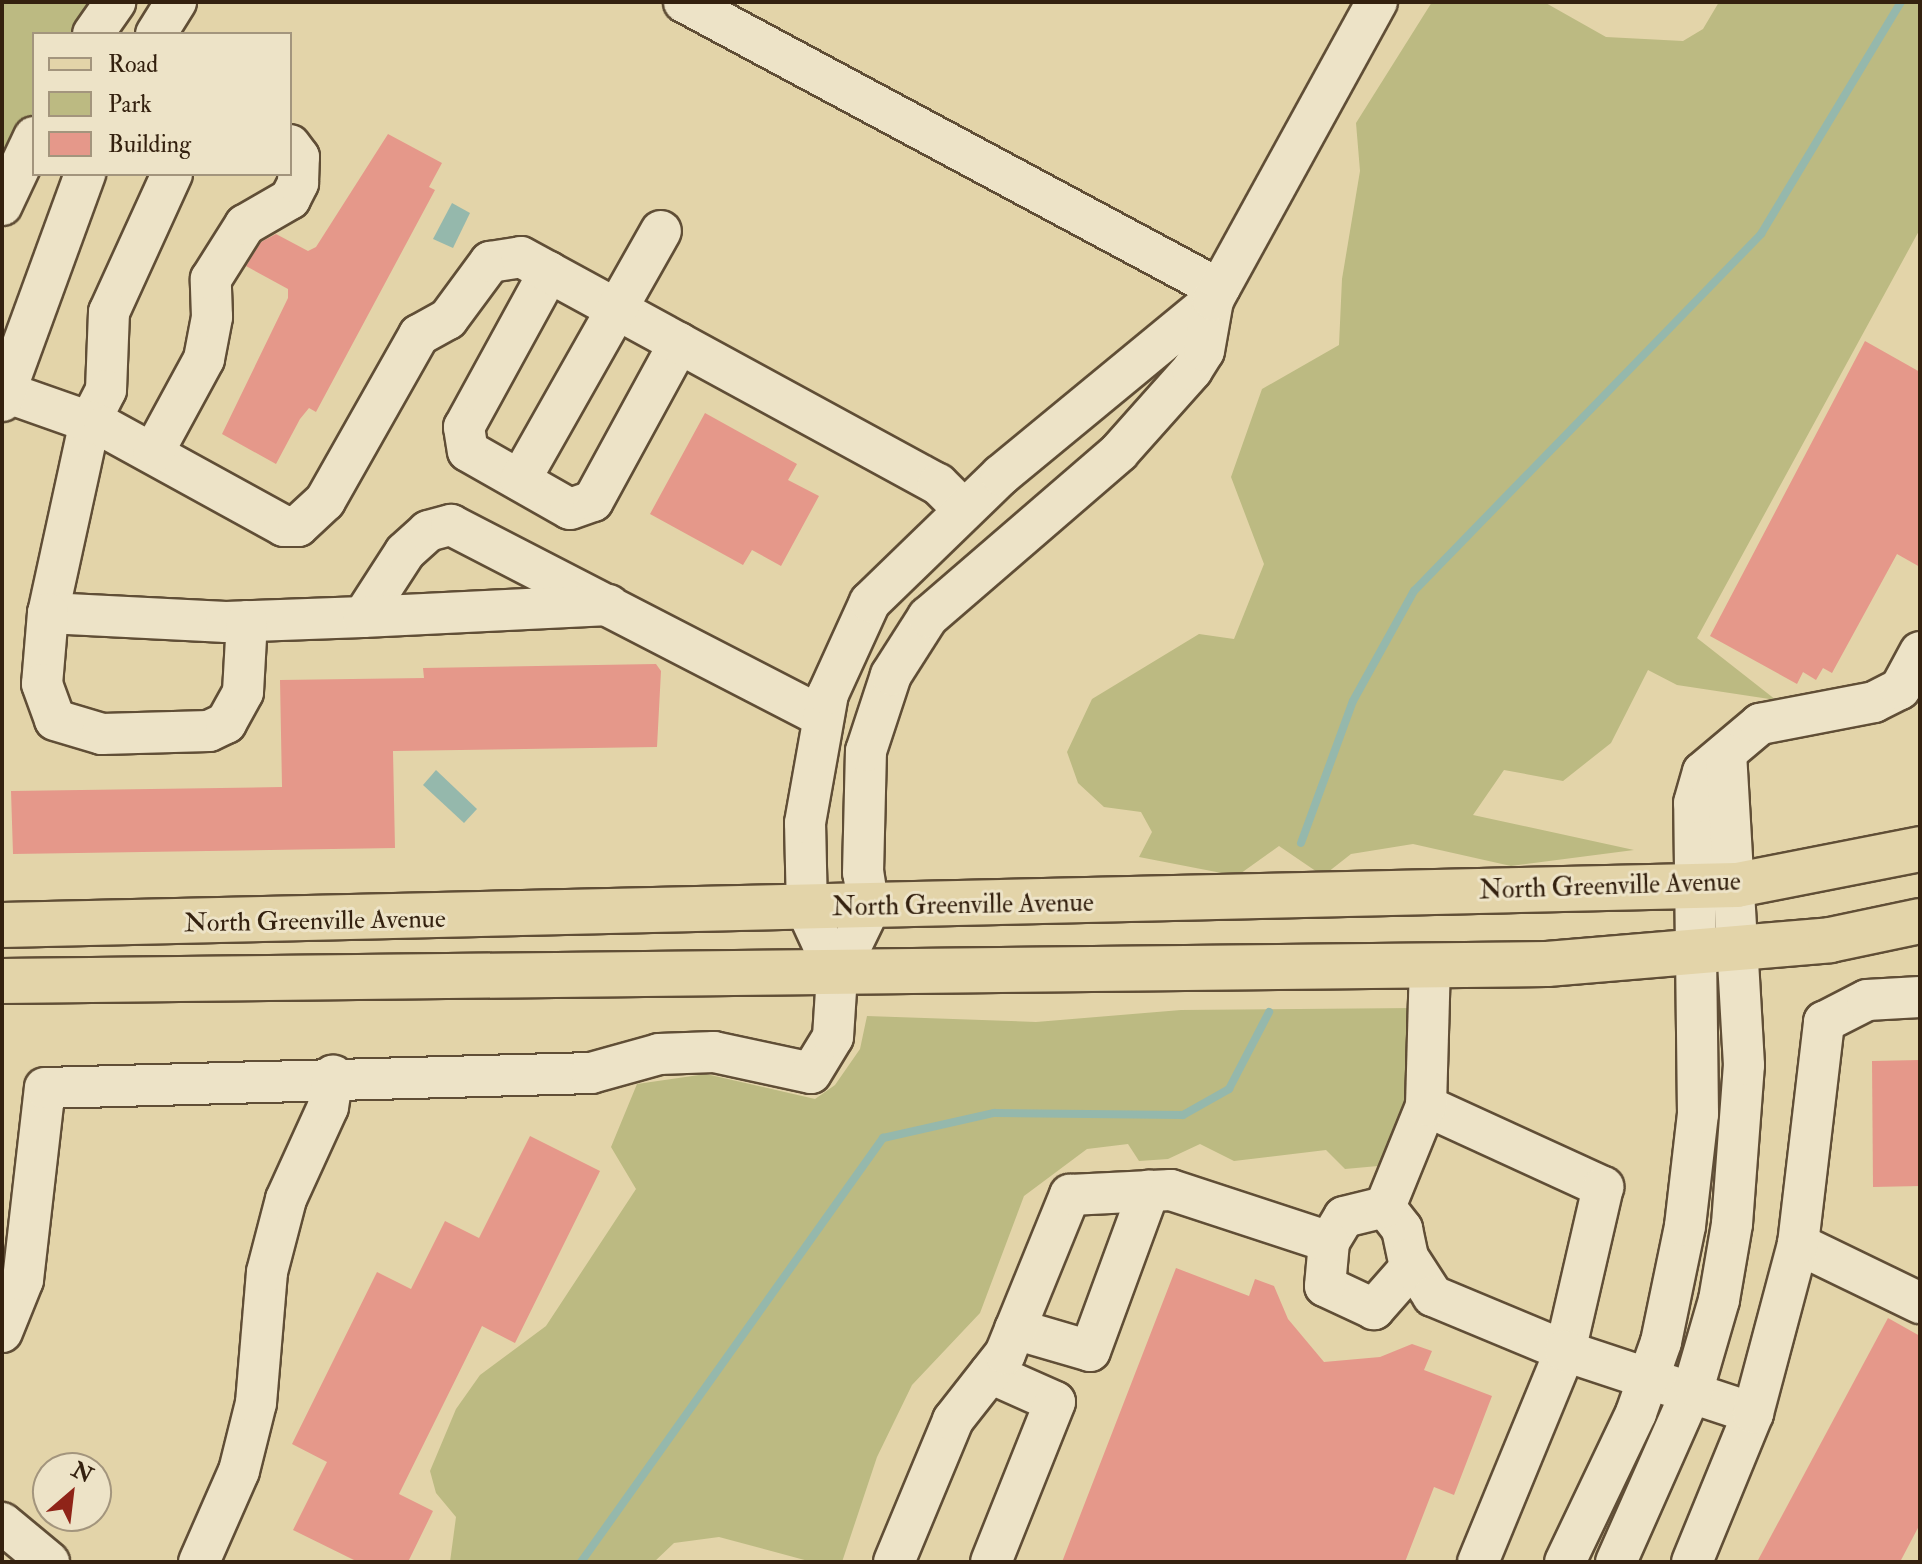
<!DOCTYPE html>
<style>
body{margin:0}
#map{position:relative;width:1922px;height:1564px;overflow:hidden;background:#e3d4a9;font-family:"IM FELL Double Pica",serif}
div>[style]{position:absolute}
.green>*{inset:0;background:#bcba82}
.water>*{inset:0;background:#95b8ac}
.stream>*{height:8px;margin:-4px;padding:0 4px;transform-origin:4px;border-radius:4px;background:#95b8ac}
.building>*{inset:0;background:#e5988a}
.roads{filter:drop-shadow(2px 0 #604e36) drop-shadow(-2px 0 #604e36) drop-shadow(0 2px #604e36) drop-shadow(0 -2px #604e36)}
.minor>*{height:40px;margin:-20px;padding:0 20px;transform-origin:20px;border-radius:20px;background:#ede3c7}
.major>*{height:44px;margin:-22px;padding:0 22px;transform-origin:22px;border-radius:22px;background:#e3d4a9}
span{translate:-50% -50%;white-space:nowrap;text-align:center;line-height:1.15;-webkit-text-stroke:6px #ede3c7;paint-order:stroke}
.street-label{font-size:26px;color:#34210f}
.frame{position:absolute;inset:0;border:4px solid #34210f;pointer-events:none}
.legend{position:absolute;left:32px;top:32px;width:260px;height:144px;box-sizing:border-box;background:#ede3c7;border:2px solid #a3957d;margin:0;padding:10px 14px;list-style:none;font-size:24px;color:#34210f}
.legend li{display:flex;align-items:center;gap:16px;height:40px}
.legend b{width:40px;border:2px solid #a3957d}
.north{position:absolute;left:32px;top:1452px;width:80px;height:80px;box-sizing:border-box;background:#ede3c7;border:2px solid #a3957d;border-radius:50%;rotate:28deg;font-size:22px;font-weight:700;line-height:32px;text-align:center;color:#34210f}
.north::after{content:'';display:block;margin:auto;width:28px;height:36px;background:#8f2418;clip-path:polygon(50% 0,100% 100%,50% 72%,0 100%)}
</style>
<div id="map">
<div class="green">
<i style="clip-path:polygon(2px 2px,94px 2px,77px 34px,34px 34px,34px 113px,2px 173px)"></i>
<i style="clip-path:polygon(1432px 2px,1544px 2px,1606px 37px,1683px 41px,1703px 29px,1719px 2px,1920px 2px,1920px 229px,1697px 638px,1776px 700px,1677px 685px,1648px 670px,1611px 743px,1563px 781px,1504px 770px,1473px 815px,1634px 850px,1511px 866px,1413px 844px,1351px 854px,1323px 876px,1279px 846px,1237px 876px,1139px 857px,1152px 832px,1141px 812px,1104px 807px,1078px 783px,1067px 752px,1092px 699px,1199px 634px,1234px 639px,1264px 564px,1231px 477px,1262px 389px,1339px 345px,1342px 279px,1360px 171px,1356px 123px)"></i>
<i style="clip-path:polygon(1413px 1008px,1414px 1092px,1378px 1166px,1345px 1169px,1326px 1150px,1234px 1161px,1200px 1144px,1168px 1159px,1139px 1161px,1128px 1144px,1087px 1149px,1024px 1196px,980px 1313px,912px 1385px,877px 1457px,842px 1562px,812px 1562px,719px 1537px,674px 1543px,654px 1562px,450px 1562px,456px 1517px,436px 1493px,430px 1471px,456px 1409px,480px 1375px,546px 1326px,636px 1189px,611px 1147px,637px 1084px,706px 1074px,815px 1099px,835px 1085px,860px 1049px,867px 1016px,1036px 1022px,1181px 1010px)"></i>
</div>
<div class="water">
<i style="clip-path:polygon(452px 203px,470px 213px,453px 248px,433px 239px)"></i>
<i style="clip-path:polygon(436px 770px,477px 809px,464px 823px,423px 785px)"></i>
</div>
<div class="stream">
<i style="left:1301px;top:843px;width:151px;rotate:-69.9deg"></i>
<i style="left:1353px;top:701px;width:126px;rotate:-61deg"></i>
<i style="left:1414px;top:591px;width:498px;rotate:-45.8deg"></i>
<i style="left:1761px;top:234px;width:271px;rotate:-58.9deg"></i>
<i style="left:581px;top:1562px;width:521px;rotate:-54.54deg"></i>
<i style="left:883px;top:1138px;width:114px;rotate:-12.7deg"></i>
<i style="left:994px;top:1113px;width:189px;rotate:0.6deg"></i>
<i style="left:1183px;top:1115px;width:53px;rotate:-29.5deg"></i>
<i style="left:1229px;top:1089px;width:87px;rotate:-62.5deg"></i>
</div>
<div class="building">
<i style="clip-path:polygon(388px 134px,442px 163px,429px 187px,435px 190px,316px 412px,309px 408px,300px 419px,276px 464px,222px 434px,288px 298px,288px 289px,246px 266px,261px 242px,276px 234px,308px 251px,316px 247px)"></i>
<i style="clip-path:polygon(1865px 341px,1920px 372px,1920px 567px,1897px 554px,1832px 673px,1823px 668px,1816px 680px,1803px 672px,1797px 684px,1710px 636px)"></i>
<i style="clip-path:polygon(705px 413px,797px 464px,788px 480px,819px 496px,781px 566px,752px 550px,743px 565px,650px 514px)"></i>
<i style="clip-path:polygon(656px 664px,661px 671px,657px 747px,393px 751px,395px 848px,13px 854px,11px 791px,282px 787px,280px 680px,424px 678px,423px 668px)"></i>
<i style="clip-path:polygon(1920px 1060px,1920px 1186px,1873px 1187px,1872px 1061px)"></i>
<i style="clip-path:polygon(530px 1136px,600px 1171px,515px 1343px,482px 1326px,399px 1494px,433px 1511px,408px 1562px,358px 1562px,293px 1530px,327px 1462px,292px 1444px,377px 1272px,411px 1289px,445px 1221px,479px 1238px)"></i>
<i style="clip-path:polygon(1176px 1268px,1249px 1296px,1255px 1279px,1274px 1286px,1288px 1319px,1324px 1362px,1380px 1357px,1412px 1344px,1432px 1351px,1424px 1370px,1492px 1396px,1454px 1495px,1434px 1487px,1405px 1562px,1062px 1562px)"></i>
<i style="clip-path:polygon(1888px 1318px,1920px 1336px,1920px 1524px,1900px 1562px,1757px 1562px)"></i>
</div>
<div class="roads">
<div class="minor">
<i style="left:684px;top:2px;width:607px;rotate:28.21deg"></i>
<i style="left:93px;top:34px;width:39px;rotate:-55deg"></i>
<i style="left:156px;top:34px;width:38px;rotate:-58deg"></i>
<i style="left:172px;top:174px;width:152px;rotate:114.5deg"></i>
<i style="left:109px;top:312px;width:78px;rotate:92.2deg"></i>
<i style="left:106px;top:390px;width:35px;rotate:117deg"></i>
<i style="left:90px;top:421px;width:197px;rotate:102.3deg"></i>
<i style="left:48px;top:613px;width:178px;rotate:2.9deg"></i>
<i style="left:226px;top:622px;width:137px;rotate:-2.1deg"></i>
<i style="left:363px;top:617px;width:77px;rotate:-57.1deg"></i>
<i style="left:405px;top:552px;width:31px;rotate:-42deg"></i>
<i style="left:428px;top:531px;width:24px;rotate:-15deg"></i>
<i style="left:451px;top:525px;width:419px;rotate:27.3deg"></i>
<i style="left:2px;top:205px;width:75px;rotate:-64.8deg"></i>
<i style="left:549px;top:272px;width:177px;rotate:118.7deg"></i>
<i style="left:464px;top:427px;width:24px;rotate:81deg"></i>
<i style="left:468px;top:451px;width:117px;rotate:29.6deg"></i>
<i style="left:570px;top:509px;width:24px;rotate:-19deg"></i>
<i style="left:593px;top:501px;width:180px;rotate:-61.4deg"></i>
<i style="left:2px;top:391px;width:108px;rotate:19.4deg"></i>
<i style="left:104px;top:427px;width:205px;rotate:28.8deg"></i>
<i style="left:284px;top:526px;width:14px"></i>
<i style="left:298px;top:526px;width:37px;rotate:-43deg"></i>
<i style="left:325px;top:501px;width:191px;rotate:-60.5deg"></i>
<i style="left:419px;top:335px;width:33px;rotate:-29deg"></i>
<i style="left:448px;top:319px;width:71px;rotate:-53.6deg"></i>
<i style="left:490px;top:262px;width:31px;rotate:-9deg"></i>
<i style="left:521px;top:257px;width:475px;rotate:28.6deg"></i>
<i style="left:938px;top:484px;width:35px;rotate:45deg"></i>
<i style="left:2px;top:401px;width:242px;rotate:-69.9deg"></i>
<i style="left:153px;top:453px;width:107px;rotate:-61.5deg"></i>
<i style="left:204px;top:359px;width:43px;rotate:-79.2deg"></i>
<i style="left:212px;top:317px;width:38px;rotate:-92deg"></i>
<i style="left:211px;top:279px;width:64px;rotate:-57.8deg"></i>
<i style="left:245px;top:225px;width:52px;rotate:-30deg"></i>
<i style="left:290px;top:199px;width:18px;rotate:-63deg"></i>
<i style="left:298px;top:183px;width:26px;rotate:-88deg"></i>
<i style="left:299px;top:157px;width:15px;rotate:-127deg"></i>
<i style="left:520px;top:480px;width:286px;rotate:-60.5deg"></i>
<i style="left:48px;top:613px;width:71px;rotate:94.8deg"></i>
<i style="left:42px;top:684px;width:38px;rotate:70deg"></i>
<i style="left:55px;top:720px;width:49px;rotate:16.6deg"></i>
<i style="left:102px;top:734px;width:107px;rotate:-1.6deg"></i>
<i style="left:209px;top:731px;width:19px;rotate:-25deg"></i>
<i style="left:226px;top:723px;width:35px;rotate:-61deg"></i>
<i style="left:243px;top:692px;width:71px;rotate:-86.8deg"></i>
<i style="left:363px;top:617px;width:246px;rotate:-2.8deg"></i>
<i style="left:837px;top:975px;width:72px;rotate:-114.8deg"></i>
<i style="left:807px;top:910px;width:87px;rotate:-91.3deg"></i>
<i style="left:805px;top:823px;width:131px;rotate:-79.9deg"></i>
<i style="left:828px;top:694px;width:101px;rotate:-65.5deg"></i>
<i style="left:870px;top:602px;width:182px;rotate:-44.1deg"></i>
<i style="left:1001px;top:475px;width:275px;rotate:-39.5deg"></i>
<i style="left:1426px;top:1106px;width:195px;rotate:24.6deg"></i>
<i style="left:1603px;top:1187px;width:168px;rotate:103deg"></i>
<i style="left:1565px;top:1351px;width:228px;rotate:112.4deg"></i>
<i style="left:1385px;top:1207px;width:28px;rotate:52deg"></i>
<i style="left:1402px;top:1229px;width:40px;rotate:78deg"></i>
<i style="left:1410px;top:1268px;width:55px;rotate:131.3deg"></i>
<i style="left:1374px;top:1309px;width:54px;rotate:-154.9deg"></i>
<i style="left:1325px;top:1286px;width:44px;rotate:-84.8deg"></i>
<i style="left:1329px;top:1242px;width:29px;rotate:-59deg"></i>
<i style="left:1344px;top:1217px;width:42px;rotate:-13.7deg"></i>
<i style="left:1385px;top:1207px;width:109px;rotate:-67.9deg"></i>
<i style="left:1426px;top:1106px;width:141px;rotate:-88.4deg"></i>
<i style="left:1798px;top:1244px;width:136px;rotate:25.8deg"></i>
<i style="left:1409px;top:1259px;width:44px;rotate:57deg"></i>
<i style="left:1433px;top:1296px;width:143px;rotate:22.6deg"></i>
<i style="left:1565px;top:1351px;width:198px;rotate:18.3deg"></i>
<i style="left:1015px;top:1329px;width:78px;rotate:16.3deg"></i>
<i style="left:1090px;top:1351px;width:171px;rotate:-69.8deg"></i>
<i style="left:2px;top:1332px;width:56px;rotate:-68deg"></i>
<i style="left:23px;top:1280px;width:193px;rotate:-83.5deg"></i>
<i style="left:45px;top:1088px;width:546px;rotate:-1.57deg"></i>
<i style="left:591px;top:1073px;width:71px;rotate:-15.6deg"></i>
<i style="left:659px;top:1054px;width:55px;rotate:-2.1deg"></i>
<i style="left:714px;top:1052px;width:99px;rotate:12.2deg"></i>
<i style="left:811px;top:1073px;width:42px;rotate:-58.6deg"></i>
<i style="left:833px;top:1037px;width:62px;rotate:-86.3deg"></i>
<i style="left:837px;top:975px;width:73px;rotate:-64.1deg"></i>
<i style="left:869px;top:909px;width:36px;rotate:-99deg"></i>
<i style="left:863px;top:873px;width:122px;rotate:-88.6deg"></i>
<i style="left:866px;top:751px;width:80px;rotate:-71.8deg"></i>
<i style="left:891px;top:675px;width:69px;rotate:-57.5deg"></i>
<i style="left:928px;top:617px;width:252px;rotate:-40.8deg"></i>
<i style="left:1119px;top:452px;width:110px;rotate:-48.3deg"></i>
<i style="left:1192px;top:370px;width:22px;rotate:-58deg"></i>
<i style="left:1204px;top:351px;width:52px;rotate:-80deg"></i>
<i style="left:1213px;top:300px;width:340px;rotate:-61.2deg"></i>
<i style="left:990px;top:1373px;width:71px;rotate:24deg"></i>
<i style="left:1055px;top:1402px;width:172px;rotate:111.8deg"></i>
<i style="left:2px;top:1523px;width:61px;rotate:39.7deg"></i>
<i style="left:199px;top:1562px;width:99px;rotate:-66.3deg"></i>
<i style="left:239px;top:1471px;width:70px;rotate:-76deg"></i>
<i style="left:256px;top:1403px;width:131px;rotate:-85.2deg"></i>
<i style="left:267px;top:1272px;width:75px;rotate:-75.4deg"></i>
<i style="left:286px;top:1199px;width:101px;rotate:-65.5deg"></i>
<i style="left:328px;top:1107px;width:32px;rotate:-81deg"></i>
<i style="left:894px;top:1562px;width:154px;rotate:-67.4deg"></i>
<i style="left:953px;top:1420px;width:84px;rotate:-51.8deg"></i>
<i style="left:1005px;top:1354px;width:172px;rotate:-67.8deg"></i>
<i style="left:1070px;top:1195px;width:101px;rotate:-2.8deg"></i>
<i style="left:1171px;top:1190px;width:166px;rotate:18.2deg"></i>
<i style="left:1565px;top:1562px;width:165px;rotate:-64.5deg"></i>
<i style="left:1636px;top:1413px;width:75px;rotate:-70.6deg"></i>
<i style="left:1661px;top:1342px;width:118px;rotate:-78.3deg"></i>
<i style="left:1685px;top:1226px;width:113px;rotate:-83.4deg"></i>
<i style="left:1698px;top:1114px;width:311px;rotate:-90.7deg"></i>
<i style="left:1694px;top:803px;width:32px;rotate:-74deg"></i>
<i style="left:1703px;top:772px;width:75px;rotate:-40.1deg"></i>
<i style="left:1760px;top:724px;width:116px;rotate:-10.9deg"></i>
<i style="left:1874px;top:702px;width:29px;rotate:-27deg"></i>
<i style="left:1900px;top:689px;width:42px;rotate:-61.6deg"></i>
<i style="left:1616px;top:1562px;width:193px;rotate:-66.1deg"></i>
<i style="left:1694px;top:1386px;width:90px;rotate:-73.8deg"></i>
<i style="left:1719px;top:1300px;width:77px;rotate:-80.3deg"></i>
<i style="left:1732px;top:1224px;width:159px;rotate:-85.7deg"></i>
<i style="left:1744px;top:1065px;width:312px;rotate:-93.3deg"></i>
<i style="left:1692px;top:1562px;width:161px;rotate:-67.7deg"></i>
<i style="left:1753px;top:1413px;width:175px;rotate:-75.1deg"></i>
<i style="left:1798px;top:1244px;width:224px;rotate:-83.3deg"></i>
<i style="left:1824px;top:1022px;width:48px;rotate:-27.1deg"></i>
<i style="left:1867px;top:1000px;width:53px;rotate:-3.2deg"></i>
</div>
<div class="major">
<i style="left:2px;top:925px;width:1735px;rotate:-1.32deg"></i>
<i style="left:1737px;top:885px;width:187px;rotate:-11.1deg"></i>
<i style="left:2px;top:981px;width:1545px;rotate:-0.63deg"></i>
<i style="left:1547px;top:964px;width:284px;rotate:-4.8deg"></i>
<i style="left:1830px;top:940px;width:92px;rotate:-11.9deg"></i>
</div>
</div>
<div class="street-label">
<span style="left:1610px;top:887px;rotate:-2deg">North Greenville Avenue</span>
<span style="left:963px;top:906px;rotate:-1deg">North Greenville Avenue</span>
<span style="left:315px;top:922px;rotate:-1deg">North Greenville Avenue</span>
</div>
<div class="frame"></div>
<ul class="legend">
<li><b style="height:10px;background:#e3d4a9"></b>Road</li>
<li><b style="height:22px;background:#bcba82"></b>Park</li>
<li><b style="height:22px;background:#e5988a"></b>Building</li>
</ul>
<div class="north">N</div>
</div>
